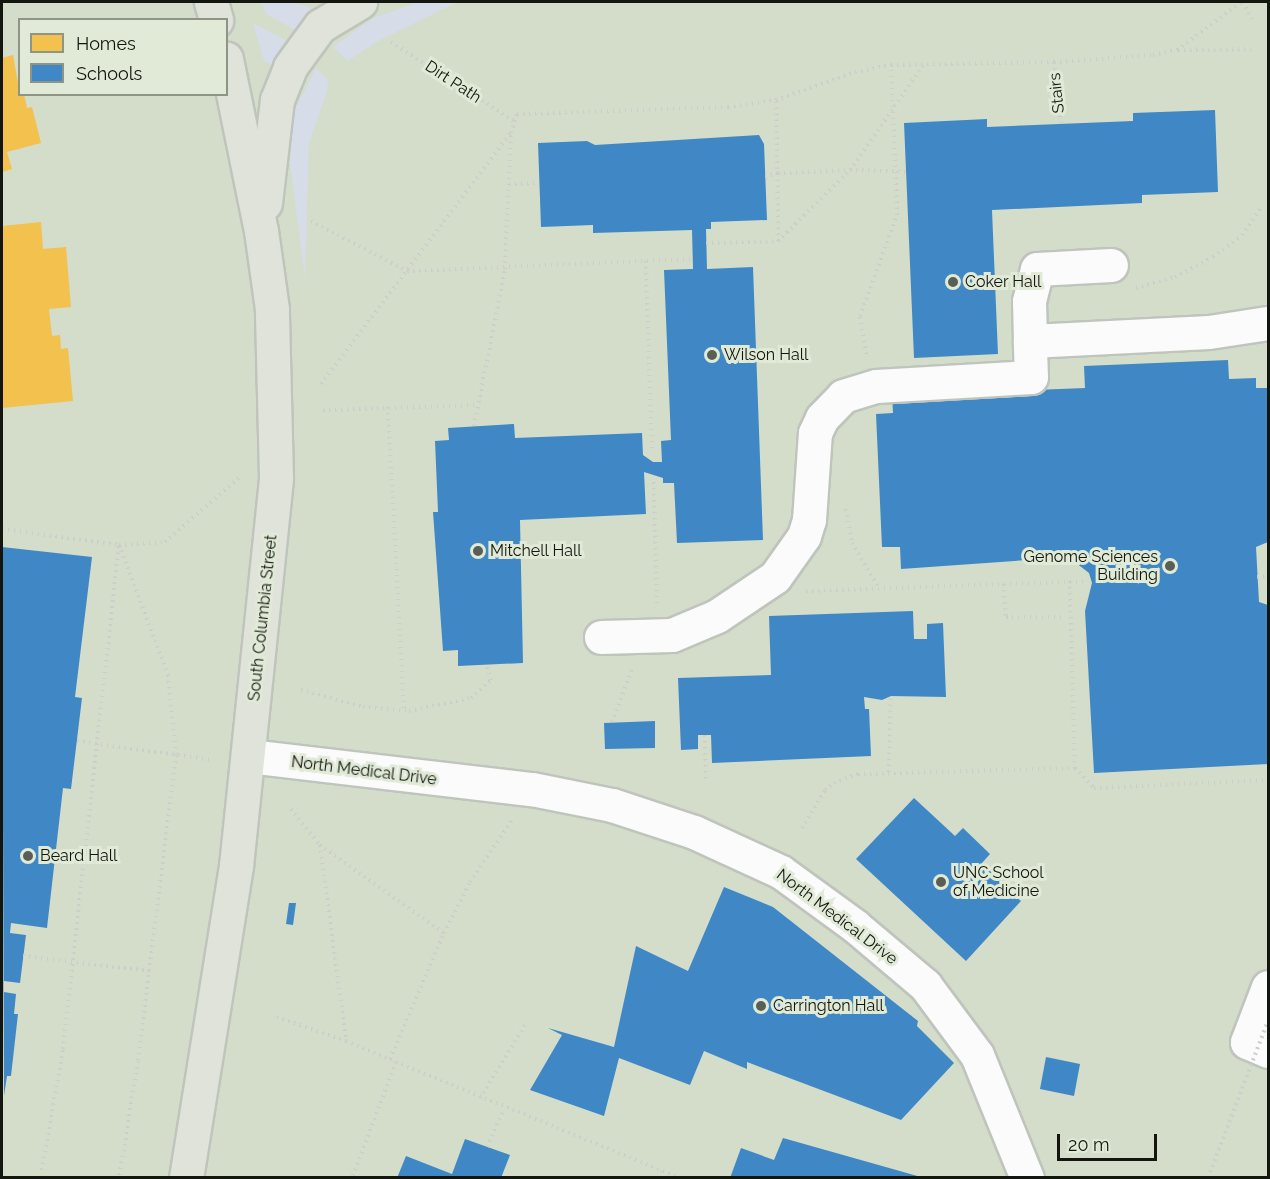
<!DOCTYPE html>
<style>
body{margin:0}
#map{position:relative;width:1270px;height:1179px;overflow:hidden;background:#e0e6db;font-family:Raleway,sans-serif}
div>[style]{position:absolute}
.built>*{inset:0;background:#d3ddca}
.green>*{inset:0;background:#d6dce8}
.homes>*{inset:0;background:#f2c14e}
.schools>*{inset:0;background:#3f88c5}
.path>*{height:4px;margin-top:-2px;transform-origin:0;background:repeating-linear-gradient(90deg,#cccecc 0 1.5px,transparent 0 6px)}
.roads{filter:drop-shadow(2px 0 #bfc4bc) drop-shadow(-2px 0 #bfc4bc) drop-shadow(0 2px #bfc4bc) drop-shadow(0 -2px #bfc4bc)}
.minor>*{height:33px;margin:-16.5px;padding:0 16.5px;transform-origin:16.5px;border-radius:16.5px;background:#fafbfa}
.major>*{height:33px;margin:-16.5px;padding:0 16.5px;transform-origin:16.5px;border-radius:16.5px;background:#dfe3d9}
.path-bridge>*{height:4px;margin-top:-2px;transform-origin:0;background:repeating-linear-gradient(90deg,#cccecc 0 1.5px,transparent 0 6px)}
.dots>*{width:16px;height:16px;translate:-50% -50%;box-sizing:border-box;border:3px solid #e0ead7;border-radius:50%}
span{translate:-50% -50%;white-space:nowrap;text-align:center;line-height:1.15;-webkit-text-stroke:6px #e0ead7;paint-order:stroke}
.street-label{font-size:16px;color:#12160f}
.poi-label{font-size:16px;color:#12160f}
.left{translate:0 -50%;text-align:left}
.right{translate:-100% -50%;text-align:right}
.frame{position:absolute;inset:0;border:3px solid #12160f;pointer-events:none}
.legend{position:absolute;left:18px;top:18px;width:210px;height:78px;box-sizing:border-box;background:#e0ead7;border:2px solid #8e9587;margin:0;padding:8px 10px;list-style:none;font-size:18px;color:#12160f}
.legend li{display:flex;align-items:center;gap:12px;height:30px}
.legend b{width:30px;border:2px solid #8e9587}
.scale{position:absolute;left:1057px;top:1134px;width:100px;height:27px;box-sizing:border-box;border:3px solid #12160f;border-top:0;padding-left:8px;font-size:18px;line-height:21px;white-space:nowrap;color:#12160f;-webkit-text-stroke:4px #e0ead7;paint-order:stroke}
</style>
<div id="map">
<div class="built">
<i style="clip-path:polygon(evenodd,2px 2px,1268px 2px,1268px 1177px,2px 1178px,2px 2px,20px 20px,226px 20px,226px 94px,20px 94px,20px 20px)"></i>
</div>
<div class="green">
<i style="clip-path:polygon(261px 2px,291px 2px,309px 7px,313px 13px,297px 31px,266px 14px)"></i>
<i style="clip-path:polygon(419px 2px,458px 2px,378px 41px,348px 61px,333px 47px,373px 18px)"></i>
<i style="clip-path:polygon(253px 23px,289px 42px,272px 65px,264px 61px)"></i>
<i style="clip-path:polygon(316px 68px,327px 79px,328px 88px,309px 143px,305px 279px,290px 163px,291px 133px,297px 105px)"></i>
</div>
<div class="homes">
<i style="clip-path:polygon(13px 55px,20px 94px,24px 94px,27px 108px,32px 107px,41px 143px,7px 152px,12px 169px,2px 172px,2px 58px)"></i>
<i style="clip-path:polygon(41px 222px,43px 249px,66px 247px,71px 307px,49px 309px,52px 336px,60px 335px,61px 349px,68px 348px,73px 401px,2px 408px,2px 226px)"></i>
</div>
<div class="schools">
<i style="clip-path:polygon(1215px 110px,1218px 192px,1142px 195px,1142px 203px,992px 210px,998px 354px,914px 358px,904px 123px,987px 119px,987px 127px,1133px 121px,1133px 113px)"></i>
<i style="clip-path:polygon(759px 135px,764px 144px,767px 220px,711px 222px,711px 229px,706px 229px,707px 269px,753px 267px,763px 540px,677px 543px,674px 483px,663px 483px,663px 478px,644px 472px,646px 514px,520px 520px,523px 663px,458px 666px,458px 650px,443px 651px,433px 512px,438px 512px,435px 441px,449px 440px,448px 428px,514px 424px,515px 438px,642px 433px,643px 455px,653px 462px,662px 462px,661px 441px,671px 440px,664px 270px,693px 269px,692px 230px,593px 233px,593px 225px,541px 227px,538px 143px,587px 141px,595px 145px)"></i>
<i style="clip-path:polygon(1228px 360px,1229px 379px,1256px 378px,1256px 388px,1268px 388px,1268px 542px,1256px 547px,1259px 602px,1268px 605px,1268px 764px,1094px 773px,1085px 611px,1092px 583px,1089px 573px,1071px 559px,1055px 558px,901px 569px,900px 547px,882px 547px,876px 414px,893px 413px,892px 396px,1085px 388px,1084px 366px)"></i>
<i style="clip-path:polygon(2px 547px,92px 557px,75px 697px,82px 698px,71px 789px,63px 788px,47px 928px,11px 923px,10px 933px,26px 935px,20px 983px,4px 981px,4px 992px,16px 994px,14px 1014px,18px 1014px,11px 1076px,7px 1076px,4px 1096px)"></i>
<i style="clip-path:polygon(913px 611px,914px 639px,927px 639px,927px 624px,943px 623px,946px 697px,891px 696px,882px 700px,864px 697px,865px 709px,869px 709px,871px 756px,712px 763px,711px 735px,698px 735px,698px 749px,681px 750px,678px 678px,771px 675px,769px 616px)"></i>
<i style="clip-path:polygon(655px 721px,655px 748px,605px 749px,604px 723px)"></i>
<i style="clip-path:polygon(914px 798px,955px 836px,963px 828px,990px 854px,982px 863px,1021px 901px,966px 961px,856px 859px)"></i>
<i style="clip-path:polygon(724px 887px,773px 907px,918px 1021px,917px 1026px,954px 1063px,901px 1120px,747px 1062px,747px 1069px,704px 1051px,690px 1085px,619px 1058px,604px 1116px,530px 1090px,562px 1035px,548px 1028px,614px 1047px,636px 946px,688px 971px)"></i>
<i style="clip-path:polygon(289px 903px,296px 903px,293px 925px,286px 924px)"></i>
<i style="clip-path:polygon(1046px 1057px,1080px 1064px,1074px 1096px,1040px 1089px)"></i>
<i style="clip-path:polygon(783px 1138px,921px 1177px,921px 1178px,730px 1178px,741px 1148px,774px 1160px)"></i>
<i style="clip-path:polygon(465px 1139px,510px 1155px,501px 1178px,397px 1178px,406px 1156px,452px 1174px)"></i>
</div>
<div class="path">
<i style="left:1243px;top:2px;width:19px;rotate:62deg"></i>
<i style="left:391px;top:42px;width:148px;rotate:32.8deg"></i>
<i style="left:1178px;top:50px;width:77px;rotate:-0.7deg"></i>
<i style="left:1054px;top:62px;width:62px;rotate:83.6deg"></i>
<i style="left:765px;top:177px;width:14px;rotate:-17deg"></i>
<i style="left:778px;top:173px;width:72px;rotate:-2.4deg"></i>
<i style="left:850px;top:170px;width:56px;rotate:2deg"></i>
<i style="left:509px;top:184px;width:30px;rotate:-2deg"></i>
<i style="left:311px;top:221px;width:108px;rotate:27.5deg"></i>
<i style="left:407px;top:271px;width:286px;rotate:-2.4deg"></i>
<i style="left:778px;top:241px;width:101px;rotate:-44.6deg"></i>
<i style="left:850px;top:170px;width:131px;rotate:-55deg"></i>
<i style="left:706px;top:243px;width:72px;rotate:-1.6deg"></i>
<i style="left:778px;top:241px;width:140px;rotate:-90.8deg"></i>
<i style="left:646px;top:261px;width:192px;rotate:88.2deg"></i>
<i style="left:1136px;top:288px;width:41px;rotate:-15.8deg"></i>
<i style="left:1175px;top:277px;width:43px;rotate:-27.8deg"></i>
<i style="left:1213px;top:257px;width:36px;rotate:-37deg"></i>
<i style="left:1242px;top:235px;width:35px;rotate:-55deg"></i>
<i style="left:866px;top:354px;width:38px;rotate:-99deg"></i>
<i style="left:860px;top:316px;width:108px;rotate:-69.9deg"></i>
<i style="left:897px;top:215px;width:150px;rotate:-92.3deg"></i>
<i style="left:321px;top:384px;width:315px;rotate:-52.9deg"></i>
<i style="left:511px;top:133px;width:20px;rotate:-72deg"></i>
<i style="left:517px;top:114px;width:211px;rotate:-1.9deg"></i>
<i style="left:728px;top:107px;width:49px;rotate:-8.3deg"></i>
<i style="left:776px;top:100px;width:84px;rotate:-19.5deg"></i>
<i style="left:855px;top:72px;width:37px;rotate:-11deg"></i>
<i style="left:891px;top:65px;width:163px;rotate:-1.1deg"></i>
<i style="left:1054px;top:62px;width:99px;rotate:-4deg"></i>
<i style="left:1153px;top:55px;width:25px;rotate:-12deg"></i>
<i style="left:1177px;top:50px;width:80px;rotate:-36.9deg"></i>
<i style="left:388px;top:407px;width:304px;rotate:87deg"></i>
<i style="left:323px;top:410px;width:154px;rotate:-1.9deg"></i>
<i style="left:474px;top:426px;width:160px;rotate:-78.8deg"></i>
<i style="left:505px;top:269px;width:135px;rotate:-87.5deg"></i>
<i style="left:654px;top:482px;width:121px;rotate:88.6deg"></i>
<i style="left:846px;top:509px;width:35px;rotate:80deg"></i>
<i style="left:852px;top:543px;width:52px;rotate:59deg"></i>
<i style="left:2px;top:529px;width:118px;rotate:7.8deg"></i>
<i style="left:119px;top:545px;width:46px;rotate:-3.7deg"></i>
<i style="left:165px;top:542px;width:101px;rotate:-41deg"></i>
<i style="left:1257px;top:577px;width:11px;rotate:-5deg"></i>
<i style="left:1070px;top:581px;width:187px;rotate:88.5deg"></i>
<i style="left:1004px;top:584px;width:33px;rotate:87deg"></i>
<i style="left:1006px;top:617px;width:57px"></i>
<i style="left:806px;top:591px;width:282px;rotate:-2deg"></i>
<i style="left:301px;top:690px;width:64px;rotate:15.3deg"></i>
<i style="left:363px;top:707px;width:46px;rotate:5deg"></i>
<i style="left:409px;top:711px;width:63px;rotate:-11.8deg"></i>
<i style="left:471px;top:698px;width:27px;rotate:-42deg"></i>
<i style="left:491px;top:680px;width:16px;rotate:-105deg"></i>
<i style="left:612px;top:722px;width:57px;rotate:-69.3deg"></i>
<i style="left:705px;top:735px;width:45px;rotate:88.7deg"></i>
<i style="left:77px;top:741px;width:137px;rotate:8deg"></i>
<i style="left:889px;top:772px;width:76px;rotate:-88.5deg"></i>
<i style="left:291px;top:809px;width:46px;rotate:51.1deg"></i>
<i style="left:320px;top:845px;width:152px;rotate:35.4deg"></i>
<i style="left:802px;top:828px;width:44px;rotate:-58.8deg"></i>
<i style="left:825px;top:790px;width:11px;rotate:-38deg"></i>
<i style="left:834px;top:783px;width:26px;rotate:-21deg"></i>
<i style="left:858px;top:774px;width:217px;rotate:-1.6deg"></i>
<i style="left:1075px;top:768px;width:28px;rotate:46deg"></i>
<i style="left:1094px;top:788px;width:174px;rotate:-2.6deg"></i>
<i style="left:320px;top:845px;width:198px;rotate:82.4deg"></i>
<i style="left:346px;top:1041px;width:54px;rotate:22.8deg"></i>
<i style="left:396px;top:1062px;width:124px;rotate:110.8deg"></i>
<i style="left:23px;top:956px;width:128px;rotate:6.7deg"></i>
<i style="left:277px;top:1017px;width:73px;rotate:19.2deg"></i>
<i style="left:390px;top:1059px;width:137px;rotate:-66.8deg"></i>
<i style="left:444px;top:933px;width:57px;rotate:-63deg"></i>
<i style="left:470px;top:882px;width:75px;rotate:-55.9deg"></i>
<i style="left:396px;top:1062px;width:307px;rotate:22.2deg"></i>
<i style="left:480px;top:1098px;width:89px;rotate:-58.3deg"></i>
<i style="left:487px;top:1147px;width:42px;rotate:-65.9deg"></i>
<i style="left:42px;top:1170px;width:123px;rotate:-80.2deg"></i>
<i style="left:63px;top:1049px;width:507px;rotate:-83.66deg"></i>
<i style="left:119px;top:545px;width:139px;rotate:69.3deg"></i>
<i style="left:168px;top:675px;width:80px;rotate:84.3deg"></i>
<i style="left:176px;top:755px;width:308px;rotate:97.1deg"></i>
<i style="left:138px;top:1061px;width:119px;rotate:99.2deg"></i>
<i style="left:660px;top:1178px;width:7px;rotate:-74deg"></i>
</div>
<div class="roads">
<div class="minor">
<i style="left:1030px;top:341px;width:40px;rotate:-91.4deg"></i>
<i style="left:1029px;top:301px;width:33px;rotate:-76deg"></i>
<i style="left:1037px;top:269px;width:74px;rotate:-3.1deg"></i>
<i style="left:601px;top:637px;width:71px;rotate:-1.6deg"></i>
<i style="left:672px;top:635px;width:49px;rotate:-22.9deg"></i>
<i style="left:717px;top:616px;width:70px;rotate:-33.9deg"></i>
<i style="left:775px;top:577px;width:50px;rotate:-54.7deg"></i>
<i style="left:804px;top:536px;width:17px;rotate:-73deg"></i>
<i style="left:809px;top:520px;width:87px;rotate:-86.1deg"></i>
<i style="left:815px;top:433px;width:17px;rotate:-65deg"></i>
<i style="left:822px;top:418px;width:30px;rotate:-46deg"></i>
<i style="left:843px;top:396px;width:34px;rotate:-17deg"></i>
<i style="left:876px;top:386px;width:155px;rotate:-3.3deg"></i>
<i style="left:1031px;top:377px;width:36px;rotate:-92deg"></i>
<i style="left:1030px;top:341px;width:179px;rotate:-2.9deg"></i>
<i style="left:1209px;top:332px;width:60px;rotate:-8.7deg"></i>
<i style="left:249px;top:756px;width:285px;rotate:6.7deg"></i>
<i style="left:532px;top:789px;width:82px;rotate:11.3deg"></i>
<i style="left:612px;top:805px;width:86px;rotate:18.2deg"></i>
<i style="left:694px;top:832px;width:96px;rotate:24.7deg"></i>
<i style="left:781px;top:872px;width:92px;rotate:36.1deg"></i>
<i style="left:855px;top:926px;width:92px;rotate:40.1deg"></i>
<i style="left:925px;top:985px;width:87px;rotate:53.4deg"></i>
<i style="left:977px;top:1055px;width:133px;rotate:67.9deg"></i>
<i style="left:1268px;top:987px;width:59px;rotate:110.9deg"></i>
<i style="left:1247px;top:1042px;width:23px;rotate:23deg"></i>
</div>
<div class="major">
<i style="left:211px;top:2px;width:19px;rotate:74deg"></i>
<i style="left:265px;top:203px;width:104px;rotate:-83.4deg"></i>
<i style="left:277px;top:100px;width:35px;rotate:-68deg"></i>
<i style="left:290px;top:67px;width:51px;rotate:-53.8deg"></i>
<i style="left:320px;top:26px;width:47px;rotate:-31deg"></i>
<i style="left:186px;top:1178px;width:316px;rotate:-80.9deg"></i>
<i style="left:236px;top:866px;width:390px;rotate:-84.1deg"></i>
<i style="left:276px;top:478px;width:169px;rotate:-91.4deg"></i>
<i style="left:272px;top:309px;width:79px;rotate:-98deg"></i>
<i style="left:261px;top:231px;width:176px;rotate:-101.5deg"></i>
</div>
</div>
<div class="path-bridge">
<i style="left:1208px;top:1178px;width:168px;rotate:-69.1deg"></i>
</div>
<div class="dots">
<i style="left:953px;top:282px;background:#5a5f56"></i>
<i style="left:712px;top:355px;background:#5a5f56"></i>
<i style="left:478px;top:551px;background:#5a5f56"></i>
<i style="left:1170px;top:566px;background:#5a5f56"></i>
<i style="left:28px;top:856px;background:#5a5f56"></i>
<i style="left:941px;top:882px;background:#5a5f56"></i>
<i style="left:761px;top:1006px;background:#5a5f56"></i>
</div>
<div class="street-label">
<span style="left:453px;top:82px;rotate:33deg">Dirt Path</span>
<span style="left:1057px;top:93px;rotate:-96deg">Stairs</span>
<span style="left:263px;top:618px;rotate:-84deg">South Columbia Street</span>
<span style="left:364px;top:771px;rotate:7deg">North Medical Drive</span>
<span style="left:837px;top:917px;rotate:37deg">North Medical Drive</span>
</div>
<div class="poi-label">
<span class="left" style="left:965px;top:282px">Coker Hall</span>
<span class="left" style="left:724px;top:355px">Wilson Hall</span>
<span class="left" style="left:490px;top:551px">Mitchell Hall</span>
<span class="right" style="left:1158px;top:566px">Genome Sciences<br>Building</span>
<span class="left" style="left:40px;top:856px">Beard Hall</span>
<span class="left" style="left:953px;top:882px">UNC School<br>of Medicine</span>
<span class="left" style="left:773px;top:1006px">Carrington Hall</span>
</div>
<div class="frame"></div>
<ul class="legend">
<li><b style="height:16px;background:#f2c14e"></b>Homes</li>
<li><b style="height:16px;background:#3f88c5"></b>Schools</li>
</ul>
<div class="scale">20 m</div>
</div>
